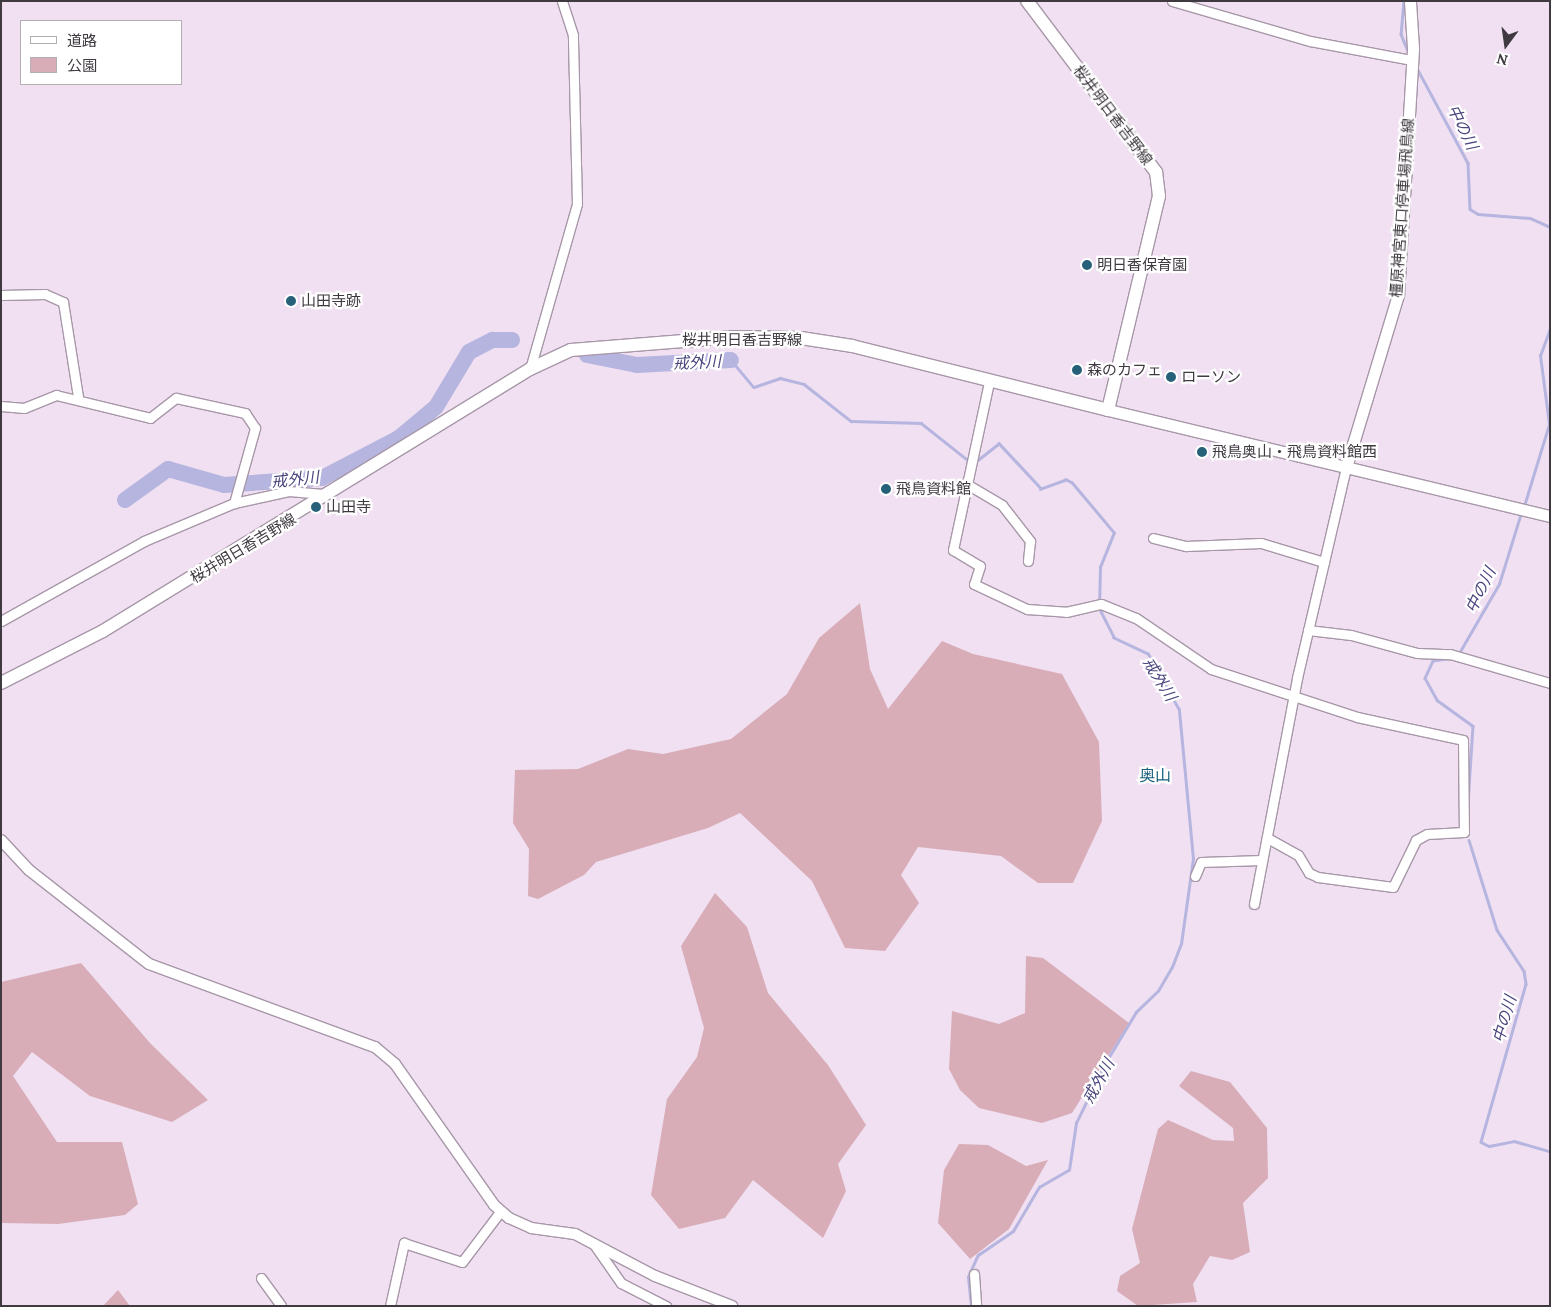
<!DOCTYPE html>
<meta charset="utf-8">
<style>
body{margin:0}
#map{position:relative;width:1551px;height:1307px;overflow:hidden;background:#f0e0f2;font-family:Lora,"Noto Sans JP",serif}
div>[style]{position:absolute}
.green>*{inset:0;background:#d8adb8}
.stream>*{height:2.5px;margin:-1.25px;padding:0 1.25px;transform-origin:1.25px;border-radius:1.25px;background:#b5b5df}
.river>*{height:16px;margin:-8px;padding:0 8px;transform-origin:8px;border-radius:8px;background:#b5b5df}
.roads{filter:drop-shadow(1px 0 #a797a8) drop-shadow(-1px 0 #a797a8) drop-shadow(0 1px #a797a8) drop-shadow(0 -1px #a797a8)}
.minor>*{height:9px;margin:-4.5px;padding:0 4.5px;transform-origin:4.5px;border-radius:4.5px;background:#fff}
.tertiary>*{height:10px;margin:-5px;padding:0 5px;transform-origin:5px;border-radius:5px;background:#fff}
.secondary>*{height:11px;margin:-5.5px;padding:0 5.5px;transform-origin:5.5px;border-radius:5.5px;background:#fff}
.primary>*{height:12px;margin:-6px;padding:0 6px;transform-origin:6px;border-radius:6px;background:#fff}
.dots>*{width:14px;height:14px;translate:-50% -50%;box-sizing:border-box;border:2px solid #fff;border-radius:50%}
span{translate:-50% -50%;white-space:nowrap;text-align:center;line-height:1.15;-webkit-text-stroke:4.5px #fff;paint-order:stroke}
.street-label{font-size:15px;color:#3f3940}
.poi-label{font-size:15px;color:#3f3940}
.left{translate:0 -50%;text-align:left}
.water-label{font-size:16px;color:#4a467e;font-style:italic}
.neighbourhood-label{font-size:16px;color:#175f7a}
.frame{position:absolute;inset:0;border:2px solid #3f3940;pointer-events:none}
.legend{position:absolute;left:20px;top:20px;width:162px;height:65px;box-sizing:border-box;background:#fff;border:1px solid #b2b0b3;margin:0;padding:6px 9px;list-style:none;font-size:15px;color:#3f3940}
.legend li{display:flex;align-items:center;gap:10px;height:25px}
.legend b{width:25px;border:1px solid #b2b0b3}
.north{position:absolute;left:1481px;top:20px;width:50px;height:50px;-webkit-text-stroke:4px #fff;paint-order:stroke;rotate:194deg;font-size:14px;font-weight:700;line-height:20px;text-align:center;color:#3f3940}
.north::after{content:'';display:block;margin:auto;width:18px;height:22px;background:#3f3940;clip-path:polygon(50% 0,100% 100%,50% 72%,0 100%)}
</style>
<div id="map">
<div class="green">
<i style="clip-path:polygon(860px 603px,870px 669px,888px 709px,942px 641px,973px 654px,1062px 674px,1099px 742px,1102px 821px,1073px 883px,1038px 883px,1001px 856px,918px 847px,901px 875px,919px 903px,885px 951px,845px 948px,812px 881px,740px 813px,708px 828px,596px 862px,584px 875px,538px 899px,528px 896px,529px 849px,513px 823px,515px 770px,578px 769px,628px 749px,663px 754px,731px 739px,787px 694px,819px 638px)"></i>
<i style="clip-path:polygon(715px 893px,747px 927px,768px 993px,828px 1065px,866px 1125px,838px 1164px,846px 1191px,823px 1238px,753px 1180px,725px 1218px,679px 1229px,651px 1195px,667px 1099px,697px 1057px,704px 1028px,681px 946px)"></i>
<i style="clip-path:polygon(1026px 956px,1043px 958px,1129px 1023px,1072px 1113px,1042px 1123px,979px 1108px,960px 1090px,949px 1069px,952px 1011px,999px 1024px,1025px 1013px)"></i>
<i style="clip-path:polygon(81px 963px,150px 1043px,208px 1100px,172px 1122px,90px 1096px,32px 1052px,13px 1076px,57px 1142px,122px 1142px,138px 1204px,125px 1215px,58px 1224px,1px 1223px,1px 982px)"></i>
<i style="clip-path:polygon(1191px 1071px,1230px 1082px,1267px 1128px,1268px 1178px,1243px 1203px,1250px 1252px,1232px 1260px,1210px 1256px,1193px 1284px,1197px 1302px,1138px 1306px,1117px 1291px,1120px 1276px,1140px 1263px,1132px 1229px,1158px 1129px,1168px 1120px,1213px 1140px,1234px 1141px,1233px 1128px,1179px 1086px)"></i>
<i style="clip-path:polygon(959px 1144px,988px 1145px,1026px 1166px,1048px 1160px,1009px 1229px,970px 1259px,938px 1223px,944px 1170px)"></i>
<i style="clip-path:polygon(118px 1290px,130px 1306px,103px 1306px)"></i>
</div>
<div class="stream">
<i style="left:1404px;top:1px;width:33px;rotate:95deg"></i>
<i style="left:1401px;top:34px;width:18px;rotate:68deg"></i>
<i style="left:1417px;top:68px;width:108px;rotate:61.8deg"></i>
<i style="left:1468px;top:163px;width:46px;rotate:87.5deg"></i>
<i style="left:1470px;top:209px;width:9px;rotate:32deg"></i>
<i style="left:1478px;top:214px;width:52px;rotate:4.4deg"></i>
<i style="left:1530px;top:218px;width:22px;rotate:24deg"></i>
<i style="left:731px;top:360px;width:35px;rotate:50deg"></i>
<i style="left:754px;top:387px;width:28px;rotate:-19deg"></i>
<i style="left:780px;top:378px;width:25px;rotate:14deg"></i>
<i style="left:804px;top:384px;width:60px;rotate:38.2deg"></i>
<i style="left:851px;top:421px;width:70px;rotate:1.6deg"></i>
<i style="left:921px;top:423px;width:61px;rotate:38.4deg"></i>
<i style="left:1524px;top:506px;width:86px;rotate:-73deg"></i>
<i style="left:1549px;top:424px;width:69px;rotate:-97.5deg"></i>
<i style="left:1540px;top:356px;width:30px;rotate:-70deg"></i>
<i style="left:1458px;top:655px;width:82px;rotate:-60deg"></i>
<i style="left:1499px;top:584px;width:74px;rotate:-72.8deg"></i>
<i style="left:1454px;top:658px;width:21px;rotate:172deg"></i>
<i style="left:1433px;top:661px;width:19px;rotate:115deg"></i>
<i style="left:1425px;top:678px;width:25px;rotate:61deg"></i>
<i style="left:1437px;top:700px;width:44px;rotate:35.8deg"></i>
<i style="left:1473px;top:726px;width:78px;rotate:93.7deg"></i>
<i style="left:1469px;top:840px;width:94px;rotate:72.7deg"></i>
<i style="left:1497px;top:930px;width:49px;rotate:56.6deg"></i>
<i style="left:1524px;top:971px;width:13px;rotate:81deg"></i>
<i style="left:1526px;top:984px;width:164px;rotate:105.9deg"></i>
<i style="left:1481px;top:1142px;width:9px;rotate:27deg"></i>
<i style="left:1489px;top:1146px;width:25px;rotate:-11deg"></i>
<i style="left:1514px;top:1141px;width:37px;rotate:16deg"></i>
<i style="left:971px;top:1306px;width:29px;rotate:-96deg"></i>
<i style="left:968px;top:1277px;width:24px;rotate:-66deg"></i>
<i style="left:978px;top:1255px;width:42px;rotate:-34.4deg"></i>
<i style="left:1013px;top:1231px;width:51px;rotate:-59.4deg"></i>
<i style="left:1039px;top:1187px;width:34px;rotate:-30deg"></i>
<i style="left:1069px;top:1170px;width:48px;rotate:-81.5deg"></i>
<i style="left:1076px;top:1123px;width:64px;rotate:-64.2deg"></i>
<i style="left:1104px;top:1065px;width:62px;rotate:-58.9deg"></i>
<i style="left:1136px;top:1012px;width:30px;rotate:-44deg"></i>
<i style="left:1158px;top:991px;width:28px;rotate:-60deg"></i>
<i style="left:1172px;top:967px;width:25px;rotate:-69deg"></i>
<i style="left:1181px;top:944px;width:86px;rotate:-82deg"></i>
<i style="left:1193px;top:859px;width:150px;rotate:-95.4deg"></i>
<i style="left:1179px;top:710px;width:64px;rotate:-119deg"></i>
<i style="left:1148px;top:654px;width:38px;rotate:-155deg"></i>
<i style="left:1114px;top:638px;width:33px;rotate:-117deg"></i>
<i style="left:1099px;top:609px;width:42px;rotate:-88.6deg"></i>
<i style="left:1100px;top:567px;width:37px;rotate:-68deg"></i>
<i style="left:1114px;top:533px;width:65px;rotate:-130deg"></i>
<i style="left:1072px;top:483px;width:7px;rotate:-153deg"></i>
<i style="left:1066px;top:480px;width:27px;rotate:160deg"></i>
<i style="left:1041px;top:489px;width:62px;rotate:-133deg"></i>
<i style="left:999px;top:444px;width:31px;rotate:142deg"></i>
</div>
<div class="river">
<i style="left:587px;top:355px;width:51px;rotate:11.3deg"></i>
<i style="left:637px;top:365px;width:94px;rotate:-3deg"></i>
<i style="left:125px;top:500px;width:53px;rotate:-35.8deg"></i>
<i style="left:168px;top:469px;width:58px;rotate:15.9deg"></i>
<i style="left:224px;top:485px;width:98px;rotate:-4.1deg"></i>
<i style="left:322px;top:478px;width:87px;rotate:-27.5deg"></i>
<i style="left:399px;top:438px;width:48px;rotate:-40deg"></i>
<i style="left:436px;top:407px;width:64px;rotate:-59deg"></i>
<i style="left:469px;top:352px;width:27px;rotate:-27deg"></i>
<i style="left:493px;top:340px;width:19px"></i>
</div>
<div class="roads">
<div class="minor">
<i style="left:1172px;top:1px;width:144px;rotate:16.2deg"></i>
<i style="left:1310px;top:41px;width:104px;rotate:10.6deg"></i>
<i style="left:1px;top:295px;width:44px;rotate:-1.3deg"></i>
<i style="left:45px;top:294px;width:20px;rotate:24deg"></i>
<i style="left:63px;top:302px;width:96px;rotate:81deg"></i>
<i style="left:530px;top:369px;width:172px;rotate:-74.1deg"></i>
<i style="left:577px;top:204px;width:169px;rotate:-91.4deg"></i>
<i style="left:573px;top:35px;width:36px;rotate:-108deg"></i>
<i style="left:989px;top:382px;width:172px;rotate:102.1deg"></i>
<i style="left:953px;top:550px;width:31px;rotate:31deg"></i>
<i style="left:980px;top:566px;width:19px;rotate:108deg"></i>
<i style="left:974px;top:584px;width:59px;rotate:25.3deg"></i>
<i style="left:1027px;top:609px;width:39px;rotate:4deg"></i>
<i style="left:1066px;top:612px;width:36px;rotate:-13deg"></i>
<i style="left:1101px;top:604px;width:38px;rotate:22deg"></i>
<i style="left:1136px;top:618px;width:91px;rotate:34.2deg"></i>
<i style="left:1211px;top:669px;width:154px;rotate:18.2deg"></i>
<i style="left:1357px;top:717px;width:108px;rotate:12.2deg"></i>
<i style="left:1463px;top:740px;width:92px;rotate:89.4deg"></i>
<i style="left:1464px;top:832px;width:37px;rotate:177deg"></i>
<i style="left:1427px;top:834px;width:13px;rotate:151deg"></i>
<i style="left:1416px;top:840px;width:52px;rotate:116.1deg"></i>
<i style="left:1393px;top:887px;width:76px;rotate:-172.4deg"></i>
<i style="left:1318px;top:877px;width:10px;rotate:-156deg"></i>
<i style="left:1309px;top:873px;width:21px;rotate:-121deg"></i>
<i style="left:1298px;top:855px;width:35px;rotate:-151deg"></i>
<i style="left:1px;top:406px;width:23px;rotate:5deg"></i>
<i style="left:24px;top:408px;width:35px;rotate:-22deg"></i>
<i style="left:56px;top:395px;width:97px;rotate:13.7deg"></i>
<i style="left:150px;top:418px;width:33px;rotate:-38deg"></i>
<i style="left:176px;top:398px;width:71px;rotate:12.3deg"></i>
<i style="left:245px;top:413px;width:18px;rotate:56deg"></i>
<i style="left:255px;top:428px;width:78px;rotate:105.6deg"></i>
<i style="left:965px;top:483px;width:43px;rotate:30.7deg"></i>
<i style="left:1002px;top:505px;width:46px;rotate:52.1deg"></i>
<i style="left:1030px;top:541px;width:20px;rotate:96deg"></i>
<i style="left:1153px;top:538px;width:34px;rotate:14deg"></i>
<i style="left:1186px;top:546px;width:75px;rotate:-2.3deg"></i>
<i style="left:1261px;top:543px;width:66px;rotate:16.8deg"></i>
<i style="left:1px;top:621px;width:164px;rotate:-29.2deg"></i>
<i style="left:144px;top:541px;width:98px;rotate:-22.9deg"></i>
<i style="left:234px;top:503px;width:56px;rotate:-12.3deg"></i>
<i style="left:289px;top:491px;width:37px;rotate:5deg"></i>
<i style="left:1308px;top:630px;width:43px;rotate:6.6deg"></i>
<i style="left:1351px;top:635px;width:68px;rotate:15.3deg"></i>
<i style="left:1417px;top:653px;width:33px;rotate:2deg"></i>
<i style="left:1450px;top:654px;width:104px;rotate:16.2deg"></i>
<i style="left:1195px;top:876px;width:15px;rotate:-67deg"></i>
<i style="left:1201px;top:862px;width:61px;rotate:-1.9deg"></i>
<i style="left:1254px;top:904px;width:230px;rotate:-79.2deg"></i>
<i style="left:1297px;top:678px;width:217px;rotate:-76.9deg"></i>
<i style="left:593px;top:1243px;width:49px;rotate:55deg"></i>
<i style="left:621px;top:1283px;width:51px;rotate:27.1deg"></i>
<i style="left:974px;top:1274px;width:32px;rotate:86deg"></i>
<i style="left:261px;top:1278px;width:34px;rotate:54deg"></i>
<i style="left:390px;top:1306px;width:65px;rotate:-77.5deg"></i>
<i style="left:404px;top:1243px;width:61px;rotate:18.1deg"></i>
<i style="left:462px;top:1262px;width:63px;rotate:-52.8deg"></i>
</div>
<div class="tertiary">
<i style="left:1px;top:840px;width:41px;rotate:47deg"></i>
<i style="left:29px;top:870px;width:152px;rotate:38.1deg"></i>
<i style="left:149px;top:964px;width:241px;rotate:20.2deg"></i>
<i style="left:375px;top:1047px;width:26px;rotate:40deg"></i>
<i style="left:395px;top:1064px;width:172px;rotate:54.9deg"></i>
<i style="left:494px;top:1205px;width:20px;rotate:41deg"></i>
<i style="left:509px;top:1218px;width:24px;rotate:24deg"></i>
<i style="left:531px;top:1228px;width:44px;rotate:7.8deg"></i>
<i style="left:575px;top:1234px;width:90px;rotate:27.7deg"></i>
<i style="left:655px;top:1276px;width:83px;rotate:21.3deg"></i>
</div>
<div class="secondary">
<i style="left:1108px;top:410px;width:455px;rotate:13.5deg"></i>
<i style="left:1346px;top:467px;width:180px;rotate:-73.2deg"></i>
<i style="left:1398px;top:295px;width:247px;rotate:-86.5deg"></i>
<i style="left:1413px;top:48px;width:47px;rotate:-93.7deg"></i>
</div>
<div class="primary">
<i style="left:1px;top:683px;width:114px;rotate:-27deg"></i>
<i style="left:103px;top:631px;width:501px;rotate:-31.53deg"></i>
<i style="left:530px;top:369px;width:45px;rotate:-24.9deg"></i>
<i style="left:571px;top:350px;width:163px;rotate:-4.6deg"></i>
<i style="left:733px;top:337px;width:68px;rotate:0.8deg"></i>
<i style="left:801px;top:338px;width:52px;rotate:8.9deg"></i>
<i style="left:852px;top:346px;width:264px;rotate:14deg"></i>
<i style="left:1108px;top:410px;width:220px;rotate:-76.6deg"></i>
<i style="left:1159px;top:196px;width:24px;rotate:-97deg"></i>
<i style="left:1156px;top:172px;width:214px;rotate:-127deg"></i>
</div>
</div>
<div class="dots">
<i style="left:1087px;top:265px;background:#266179"></i>
<i style="left:291px;top:301px;background:#266179"></i>
<i style="left:1077px;top:370px;background:#266179"></i>
<i style="left:1171px;top:377px;background:#266179"></i>
<i style="left:1202px;top:452px;background:#266179"></i>
<i style="left:886px;top:489px;background:#266179"></i>
<i style="left:316px;top:507px;background:#266179"></i>
</div>
<div class="street-label">
<span style="left:1113px;top:115px;rotate:53deg">桜井明日香吉野線</span>
<span style="left:1402px;top:208px;rotate:-86deg">橿原神宮東口停車場飛鳥線</span>
<span style="left:742px;top:340px">桜井明日香吉野線</span>
<span style="left:243px;top:548px;rotate:-31deg">桜井明日香吉野線</span>
</div>
<div class="poi-label">
<span class="left" style="left:1097px;top:265px">明日香保育園</span>
<span class="left" style="left:301px;top:301px">山田寺跡</span>
<span class="left" style="left:1087px;top:370px">森のカフェ</span>
<span class="left" style="left:1181px;top:377px">ローソン</span>
<span class="left" style="left:1212px;top:452px">飛鳥奥山・飛鳥資料館西</span>
<span class="left" style="left:896px;top:489px">飛鳥資料館</span>
<span class="left" style="left:326px;top:507px">山田寺</span>
</div>
<div class="water-label">
<span style="left:1463px;top:127px;rotate:64deg">中の川</span>
<span style="left:697px;top:362px;rotate:-3deg">戒外川</span>
<span style="left:295px;top:479px;rotate:-6deg">戒外川</span>
<span style="left:1480px;top:590px;rotate:-64deg">中の川</span>
<span style="left:1160px;top:679px;rotate:58deg">戒外川</span>
<span style="left:1504px;top:1019px;rotate:-74deg">中の川</span>
<span style="left:1098px;top:1081px;rotate:-61deg">戒外川</span>
</div>
<div class="neighbourhood-label">
<span style="left:1155px;top:775px">奥山</span>
</div>
<div class="frame"></div>
<ul class="legend">
<li><b style="height:6px;background:#fff"></b>道路</li>
<li><b style="height:14px;background:#d8adb8"></b>公園</li>
</ul>
<div class="north">N</div>
</div>
